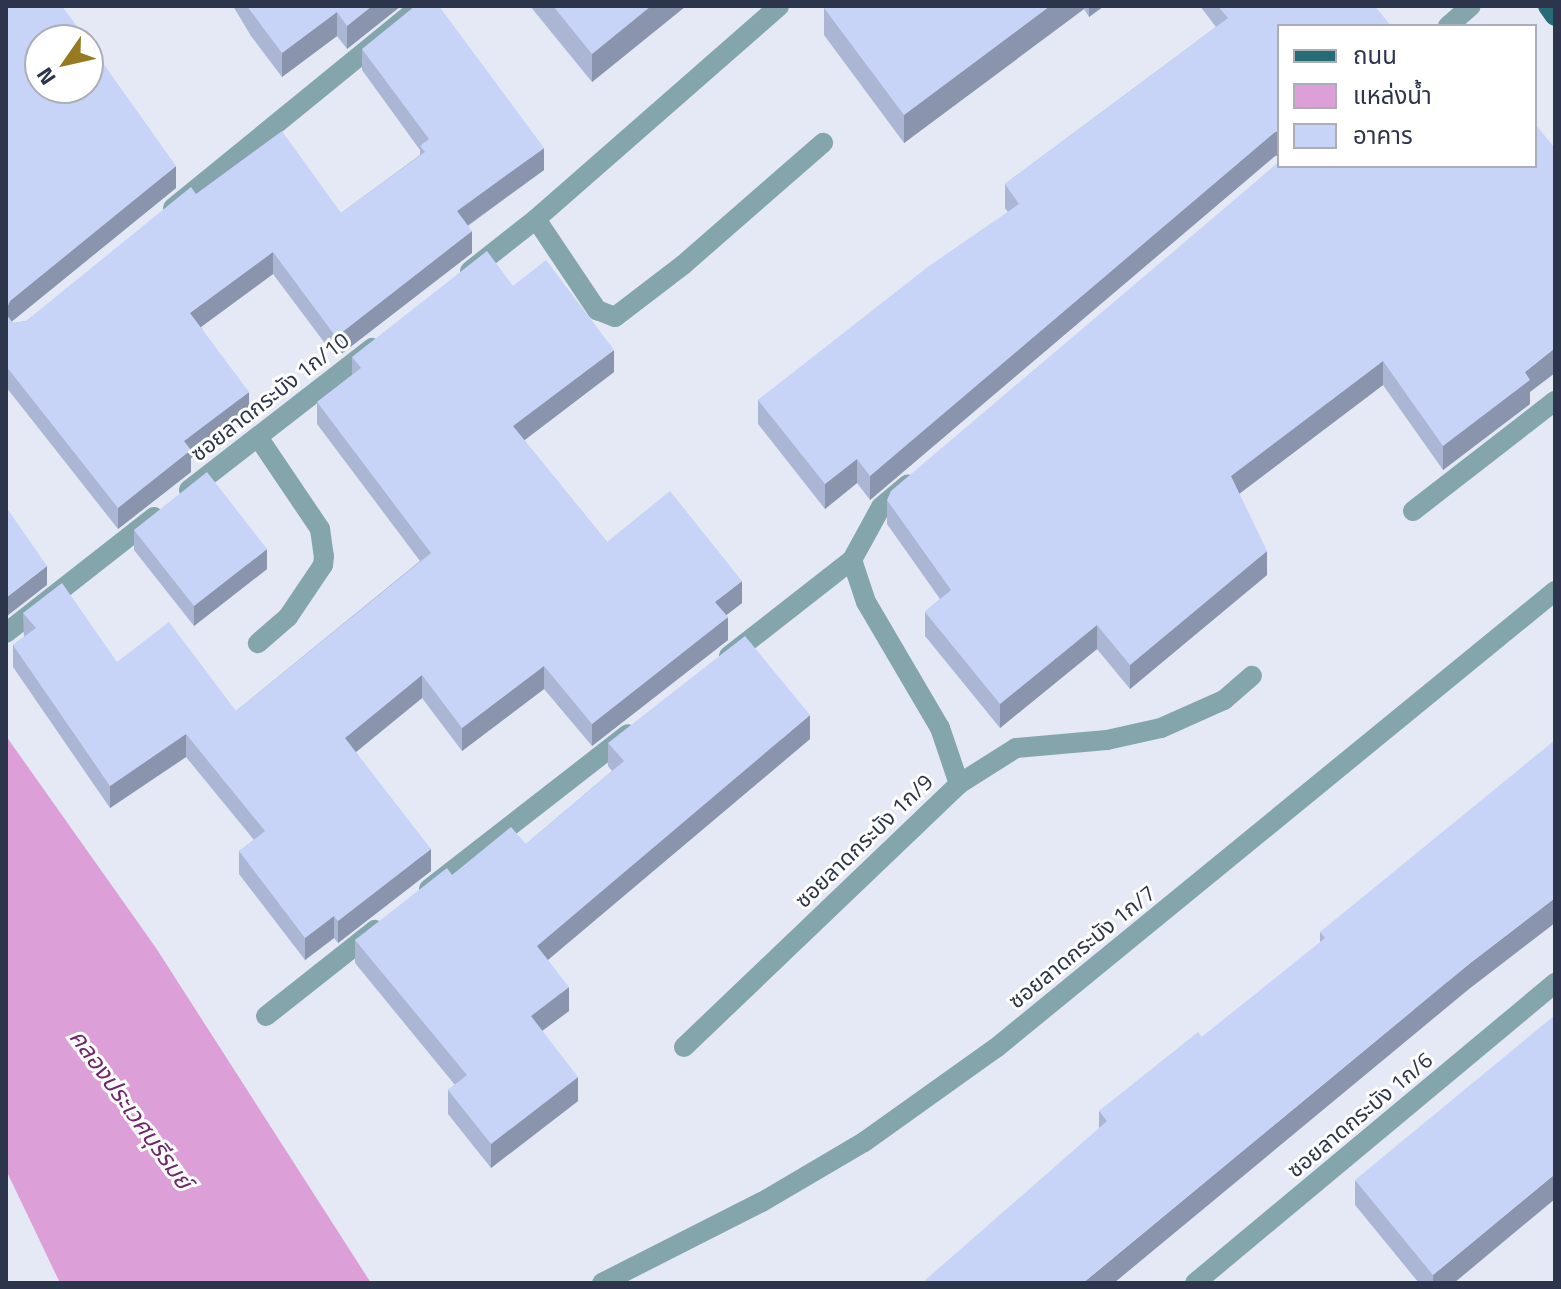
<!DOCTYPE html>
<meta charset="utf-8">
<style>
body{margin:0}
#map{position:relative;width:1561px;height:1289px;overflow:hidden;background:#e4e9f5;font-family:"Titillium Web","Noto Sans Thai",sans-serif}
div>[style]{position:absolute}
.water>*{inset:0;background:#dd9fd8}
.service>*{height:20px;margin:-10px;padding:0 10px;transform-origin:10px;border-radius:10px;background:#84a5ab}
.minor>*{height:20px;margin:-10px;padding:0 10px;transform-origin:10px;border-radius:10px;background:#84a5ab}
.primary>*{height:20px;margin:-10px;padding:0 10px;transform-origin:10px;border-radius:10px;background:#256c77}
.wall>*{inset:0;background:#abb6d4}
.shaded-wall>*{inset:0;background:#8b94ad}
.building>*{inset:0;background:#c7d4f7}
span{translate:-50% -50%;white-space:nowrap;text-align:center;line-height:1.15;-webkit-text-stroke:6px #fff;paint-order:stroke}
.street-label{font-size:22px;color:#2d354c}
.water-label{font-size:24px;color:#6f276c;font-style:italic}
.frame{position:absolute;inset:0;border:8px solid #2d354c;pointer-events:none}
.legend{position:absolute;left:1277px;top:24px;width:260px;height:144px;box-sizing:border-box;background:#fff;border:2px solid #abaeb7;margin:0;padding:10px 14px;list-style:none;font-size:24px;color:#2d354c}
.legend li{display:flex;align-items:center;gap:16px;height:40px}
.legend b{width:40px;border:2px solid #abaeb7}
.north{position:absolute;left:24px;top:24px;width:80px;height:80px;box-sizing:border-box;background:#fff;border:2px solid #abaeb7;border-radius:50%;rotate:236deg;font-size:22px;font-weight:700;line-height:32px;text-align:center;color:#2d354c}
.north::after{content:'';display:block;margin:auto;width:28px;height:36px;background:#977922;clip-path:polygon(50% 0,100% 100%,50% 72%,0 100%)}
</style>
<div id="map">
<div class="water">
<i style="clip-path:polygon(6px 736px,156px 948px,371px 1283px,60px 1283px,6px 1170px)"></i>
</div>
<div class="service">
<i style="left:1448px;top:26px;width:30px;rotate:-41deg"></i>
<i style="left:173px;top:208px;width:320px;rotate:-39.2deg"></i>
<i style="left:536px;top:219px;width:110px;rotate:56.2deg"></i>
<i style="left:597px;top:310px;width:19px;rotate:21deg"></i>
<i style="left:615px;top:317px;width:86px;rotate:-37.4deg"></i>
<i style="left:683px;top:265px;width:186px;rotate:-41.1deg"></i>
<i style="left:470px;top:271px;width:84px;rotate:-38.2deg"></i>
<i style="left:536px;top:219px;width:323px;rotate:-41.2deg"></i>
<i style="left:258px;top:437px;width:111px;rotate:56deg"></i>
<i style="left:320px;top:529px;width:27px;rotate:82deg"></i>
<i style="left:324px;top:556px;width:9px;rotate:96deg"></i>
<i style="left:323px;top:565px;width:63px;rotate:123.9deg"></i>
<i style="left:288px;top:617px;width:40px;rotate:139deg"></i>
<i style="left:189px;top:490px;width:232px;rotate:-37.8deg"></i>
<i style="left:1413px;top:511px;width:180px;rotate:-37.8deg"></i>
<i style="left:6px;top:633px;width:188px;rotate:-38.1deg"></i>
<i style="left:729px;top:656px;width:156px;rotate:-38deg"></i>
<i style="left:959px;top:784px;width:67px;rotate:-32.3deg"></i>
<i style="left:1016px;top:748px;width:91px;rotate:-5deg"></i>
<i style="left:1107px;top:740px;width:55px;rotate:-12.5deg"></i>
<i style="left:1161px;top:728px;width:69px;rotate:-24deg"></i>
<i style="left:1224px;top:700px;width:37px;rotate:-41deg"></i>
<i style="left:429px;top:889px;width:252px;rotate:-37.9deg"></i>
<i style="left:266px;top:1016px;width:139px;rotate:-38.3deg"></i>
<i style="left:684px;top:1047px;width:381px;rotate:-43.7deg"></i>
<i style="left:959px;top:784px;width:59px;rotate:-108.7deg"></i>
<i style="left:940px;top:728px;width:146px;rotate:-120.4deg"></i>
<i style="left:866px;top:602px;width:44px;rotate:-108.4deg"></i>
<i style="left:852px;top:560px;width:60px;rotate:-61.3deg"></i>
<i style="left:881px;top:507px;width:35px;rotate:-40deg"></i>
</div>
<div class="minor">
<i style="left:602px;top:1283px;width:179px;rotate:-26.9deg"></i>
<i style="left:762px;top:1202px;width:118px;rotate:-30.5deg"></i>
<i style="left:864px;top:1142px;width:162px;rotate:-35.5deg"></i>
<i style="left:996px;top:1048px;width:722px;rotate:-39.27deg"></i>
<i style="left:1195px;top:1283px;width:469px;rotate:-39.8deg"></i>
</div>
<div class="primary">
<i style="left:1548px;top:6px;width:12px;rotate:55deg"></i>
</div>
<div class="wall">
<i style="clip-path:polygon(6px 6px,176px 188px,12px 321px,13px 323px,26px 321px,196px 194px,341px 213px,420px 155px,420px 150px,362px 70px,362px 49px,544px 170px,468px 226px,472px 253px,336px 358px,273px 274px,201px 327px,249px 414px,191px 458px,191px 472px,118px 529px,6px 387px)"></i>
<i style="clip-path:polygon(233px 6px,401px 6px,347px 49px,337px 36px,282px 77px,251px 36px)"></i>
<i style="clip-path:polygon(530px 6px,686px 6px,592px 82px)"></i>
<i style="clip-path:polygon(826px 6px,1104px 6px,1089px 17px,1084px 9px,904px 143px,824px 35px,824px 8px)"></i>
<i style="clip-path:polygon(1200px 6px,1375px 6px,1279px 26px,1279px 155px,1275px 156px,870px 500px,857px 483px,825px 509px,758px 424px,758px 400px,1008px 212px,1005px 208px,1005px 184px,1216px 27px)"></i>
<i style="clip-path:polygon(1279px 162px,1530px 392px,1530px 404px,1443px 470px,1383px 385px,1239px 494px,1267px 575px,1130px 689px,1097px 649px,1000px 728px,925px 636px,925px 612px,940px 599px,887px 524px,887px 500px)"></i>
<i style="clip-path:polygon(513px 286px,614px 372px,524px 440px,607px 542px,742px 603px,726px 615px,728px 640px,592px 746px,544px 689px,462px 751px,422px 698px,356px 752px,431px 871px,338px 943px,334px 938px,305px 960px,239px 874px,239px 851px,254px 840px,186px 757px,110px 808px,13px 667px,13px 645px,24px 637px,23px 613px,117px 662px,236px 711px,420px 561px,317px 424px,317px 402px,352px 375px,352px 357px)"></i>
<i style="clip-path:polygon(134px 530px,267px 569px,194px 626px,134px 550px)"></i>
<i style="clip-path:polygon(810px 739px,548px 960px,569px 1011px,542px 1031px,578px 1101px,491px 1168px,448px 1114px,448px 1090px,455px 1085px,355px 963px,355px 940px,452px 875px,526px 844px,612px 771px,608px 766px,608px 743px)"></i>
<i style="clip-path:polygon(1320px 932px,1469px 989px,1099px 1128px,1099px 1111px,1202px 1037px,1320px 943px)"></i>
<i style="clip-path:polygon(1355px 1180px,1454px 1283px,1419px 1283px,1355px 1205px)"></i>
</div>
<div class="shaded-wall">
<i style="clip-path:polygon(372px 6px,401px 6px,347px 49px,347px 26px)"></i>
<i style="clip-path:polygon(651px 6px,686px 6px,592px 82px,592px 54px)"></i>
<i style="clip-path:polygon(1050px 6px,1084px 6px,1084px 9px,904px 143px,904px 115px)"></i>
<i style="clip-path:polygon(1089px 6px,1104px 6px,1089px 17px)"></i>
<i style="clip-path:polygon(337px 12px,337px 36px,282px 77px,282px 53px)"></i>
<i style="clip-path:polygon(1279px 131px,1279px 155px,1275px 156px,870px 500px,870px 476px,1275px 132px)"></i>
<i style="clip-path:polygon(544px 148px,544px 170px,457px 233px,457px 211px)"></i>
<i style="clip-path:polygon(176px 166px,176px 188px,10px 323px,6px 332px,6px 310px,10px 301px)"></i>
<i style="clip-path:polygon(472px 231px,472px 253px,336px 358px,336px 337px)"></i>
<i style="clip-path:polygon(273px 252px,273px 274px,190px 335px,190px 313px)"></i>
<i style="clip-path:polygon(1555px 348px,1555px 373px,1530px 392px,1530px 404px,1443px 470px,1443px 446px,1525px 372px)"></i>
<i style="clip-path:polygon(614px 350px,614px 372px,513px 449px,513px 426px)"></i>
<i style="clip-path:polygon(1383px 361px,1383px 385px,1231px 500px,1231px 476px)"></i>
<i style="clip-path:polygon(249px 392px,249px 414px,191px 458px,191px 472px,118px 529px,118px 508px,184px 441px)"></i>
<i style="clip-path:polygon(857px 459px,857px 483px,825px 509px,825px 484px)"></i>
<i style="clip-path:polygon(267px 549px,267px 569px,194px 626px,194px 606px)"></i>
<i style="clip-path:polygon(1267px 551px,1267px 575px,1130px 689px,1130px 665px)"></i>
<i style="clip-path:polygon(47px 566px,47px 585px,7px 616px,7px 597px)"></i>
<i style="clip-path:polygon(742px 581px,742px 603px,715px 624px,715px 602px)"></i>
<i style="clip-path:polygon(728px 617px,728px 640px,592px 746px,592px 724px)"></i>
<i style="clip-path:polygon(1097px 625px,1097px 649px,1000px 728px,1000px 704px)"></i>
<i style="clip-path:polygon(544px 666px,544px 689px,462px 751px,462px 728px)"></i>
<i style="clip-path:polygon(422px 675px,422px 698px,345px 761px,345px 738px)"></i>
<i style="clip-path:polygon(810px 715px,810px 739px,537px 969px,537px 946px)"></i>
<i style="clip-path:polygon(186px 734px,186px 757px,110px 808px,110px 786px)"></i>
<i style="clip-path:polygon(431px 849px,431px 871px,338px 943px,338px 921px)"></i>
<i style="clip-path:polygon(1555px 898px,1555px 923px,1469px 989px,1114px 1283px,1083px 1283px,1469px 964px)"></i>
<i style="clip-path:polygon(334px 916px,334px 938px,305px 960px,305px 938px)"></i>
<i style="clip-path:polygon(569px 987px,569px 1011px,531px 1039px,531px 1016px)"></i>
<i style="clip-path:polygon(578px 1077px,578px 1101px,491px 1168px,491px 1144px)"></i>
<i style="clip-path:polygon(1555px 1174px,1555px 1199px,1454px 1283px,1433px 1283px,1433px 1275px)"></i>
</div>
<div class="building">
<i style="clip-path:polygon(6px 6px,62px 6px,87px 40px,40px 40px,40px 88px,88px 88px,88px 42px,176px 166px,10px 301px,6px 310px)"></i>
<i style="clip-path:polygon(247px 6px,372px 6px,347px 26px,337px 12px,282px 53px)"></i>
<i style="clip-path:polygon(415px 6px,439px 6px,544px 148px,457px 211px,472px 231px,336px 337px,273px 252px,190px 313px,249px 392px,184px 441px,191px 450px,118px 508px,6px 366px,6px 314px,13px 323px,26px 321px,191px 187px,196px 194px,282px 131px,341px 213px,425px 152px,420px 146px,429px 139px,362px 49px)"></i>
<i style="clip-path:polygon(553px 6px,651px 6px,592px 54px)"></i>
<i style="clip-path:polygon(826px 6px,1050px 6px,904px 115px,824px 8px)"></i>
<i style="clip-path:polygon(1218px 6px,1375px 6px,1391px 26px,1279px 26px,1279px 131px,1275px 132px,870px 476px,857px 459px,825px 484px,758px 400px,929px 266px,1019px 204px,1005px 184px,1228px 18px)"></i>
<i style="clip-path:polygon(1535px 124px,1555px 148px,1555px 348px,1525px 372px,1530px 380px,1443px 446px,1383px 361px,1231px 476px,1267px 551px,1130px 665px,1097px 625px,1000px 704px,925px 612px,951px 590px,887px 500px,891px 491px,1279px 162px,1279px 166px,1535px 166px)"></i>
<i style="clip-path:polygon(487px 251px,513px 286px,546px 260px,614px 350px,513px 426px,607px 542px,670px 491px,742px 581px,715px 602px,728px 617px,592px 724px,544px 666px,462px 728px,422px 675px,345px 738px,431px 849px,338px 921px,334px 916px,305px 938px,239px 851px,265px 831px,186px 734px,110px 786px,13px 645px,36px 628px,23px 613px,62px 583px,117px 662px,169px 622px,236px 711px,431px 553px,317px 402px,361px 368px,352px 357px)"></i>
<i style="clip-path:polygon(207px 472px,267px 549px,194px 606px,134px 530px)"></i>
<i style="clip-path:polygon(6px 507px,47px 566px,7px 597px,6px 595px)"></i>
<i style="clip-path:polygon(745px 636px,810px 715px,537px 946px,569px 987px,531px 1016px,578px 1077px,491px 1144px,448px 1090px,467px 1075px,355px 940px,447px 868px,452px 875px,511px 827px,526px 844px,624px 761px,608px 743px)"></i>
<i style="clip-path:polygon(1555px 740px,1555px 898px,1469px 964px,1083px 1283px,922px 1283px,1107px 1121px,1099px 1111px,1198px 1032px,1202px 1037px,1325px 938px,1320px 932px)"></i>
<i style="clip-path:polygon(1555px 1015px,1555px 1174px,1433px 1275px,1355px 1180px)"></i>
</div>
<div class="street-label">
<span style="left:270px;top:397px;rotate:-38deg">ซอยลาดกระบัง 1ก/10</span>
<span style="left:864px;top:841px;rotate:-44deg">ซอยลาดกระบัง 1ก/9</span>
<span style="left:1082px;top:947px;rotate:-39deg">ซอยลาดกระบัง 1ก/7</span>
<span style="left:1360px;top:1115px;rotate:-40deg">ซอยลาดกระบัง 1ก/6</span>
</div>
<div class="water-label">
<span style="left:131px;top:1109px;rotate:54deg">คลองประเวศบุรีรมย์</span>
</div>
<div class="frame"></div>
<ul class="legend">
<li><b style="height:10px;background:#256c77"></b>ถนน</li>
<li><b style="height:22px;background:#dd9fd8"></b>แหล่งน้ำ</li>
<li><b style="height:22px;background:#c7d4f7"></b>อาคาร</li>
</ul>
<div class="north">N</div>
</div>
